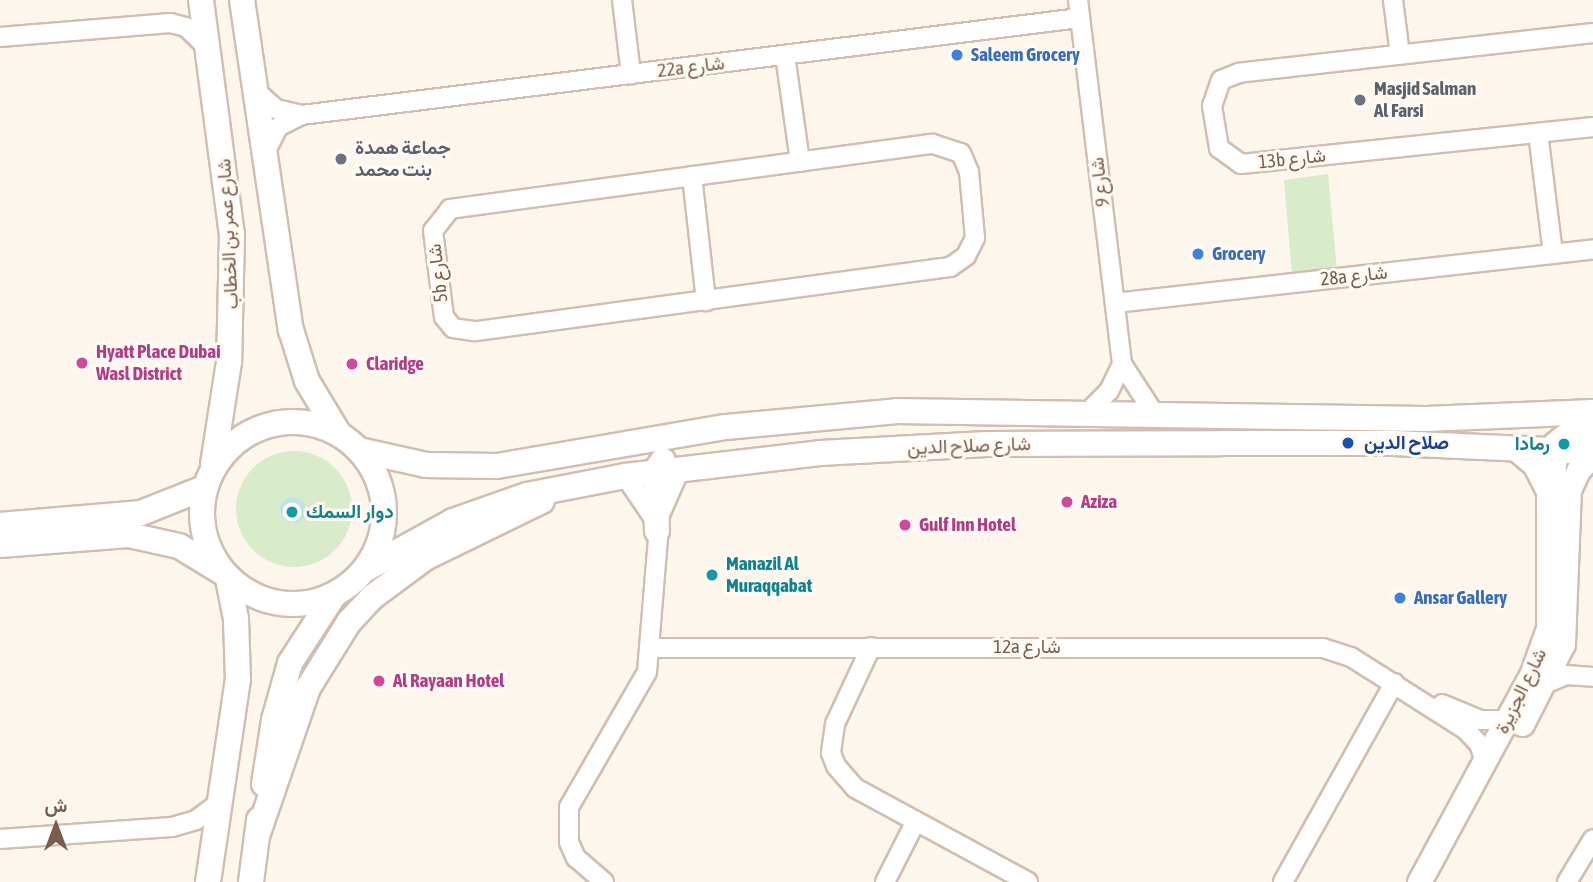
<!DOCTYPE html>
<meta charset="utf-8">
<style>
body{margin:0}
#map{position:relative;width:1593px;height:882px;overflow:hidden;background:#fdf6ec;font-family:"Asap Condensed",Vazirmatn,sans-serif}
div>[style]{position:absolute}
.green>*{inset:0;background:#d8ecc9}
.round{border-radius:50%}
.water>*{inset:0;background:#bfe3e8}
.roads{filter:drop-shadow(2px 0 #d1beb0) drop-shadow(-2px 0 #d1beb0) drop-shadow(0 2px #d1beb0) drop-shadow(0 -2px #d1beb0)}
.minor>*{height:18px;margin:-9px;padding:0 9px;transform-origin:9px;border-radius:9px;background:#fff}
.tertiary>*{height:23px;margin:-11.5px;padding:0 11.5px;transform-origin:11.5px;border-radius:11.5px;background:#fff}
.secondary>*{height:24px;margin:-12px;padding:0 12px;transform-origin:12px;border-radius:12px;background:#fff}
.secondary>.ring{margin:-12px;padding:0;box-sizing:content-box;background:none;border:24px solid #fff;border-radius:50%}
.dots>*{width:19px;height:19px;translate:-50% -50%;box-sizing:border-box;border:4px solid #fffaf3;border-radius:50%}
span{translate:-50% -50%;white-space:nowrap;text-align:center;line-height:1.15;-webkit-text-stroke:6px #fffaf3;paint-order:stroke}
.shop-label{font-size:19px;color:#366cbe;font-weight:700}
.left{translate:0 -50%;text-align:left}
.street-label{font-size:19px;color:#7a5c4d}
.worship-label{font-size:19px;color:#5b616d;font-weight:700}
.hotel-label{font-size:19px;color:#b23c85;font-weight:700}
.transit-label{font-size:19px;color:#164399;font-weight:700}
.culture-label{font-size:19px;color:#0d838f;font-weight:700}
.right{translate:-100% -50%;text-align:right}
.north{position:absolute;left:21px;top:791px;width:70px;height:70px;-webkit-text-stroke:5px #fffaf3;paint-order:stroke;rotate:0deg;font-size:19px;font-weight:700;line-height:28px;text-align:center;color:#7a5c4d}
.north::after{content:'';display:block;margin:auto;width:24px;height:32px;background:#7a5c4d;clip-path:polygon(50% 0,100% 100%,50% 72%,0 100%)}
</style>
<div id="map">
<div class="green">
<i style="clip-path:polygon(1328px 174px,1337px 270px,1292px 274px,1284px 180px)"></i>
<i class="round" style="left:236px;top:451px;width:116px;height:116px"></i>
</div>
<div class="water">
<i class="round" style="left:280px;top:497px;width:26px;height:26px"></i>
</div>
<div class="roads">
<div class="minor">
<i style="left:622px;top:0;width:75px;rotate:83.1deg"></i>
<i style="left:1078px;top:0;width:367px;rotate:83.1deg"></i>
<i style="left:1122px;top:364px;width:59px;rotate:56.9deg"></i>
<i style="left:1393px;top:0;width:55px;rotate:82.7deg"></i>
<i style="left:1593px;top:33px;width:356px;rotate:173.6deg"></i>
<i style="left:1239px;top:73px;width:19px;rotate:159deg"></i>
<i style="left:1221px;top:80px;width:28px;rotate:109deg"></i>
<i style="left:1212px;top:106px;width:43px;rotate:80.5deg"></i>
<i style="left:1219px;top:148px;width:27px;rotate:36deg"></i>
<i style="left:1241px;top:164px;width:354px;rotate:-6deg"></i>
<i style="left:0;top:37px;width:171px;rotate:-4.7deg"></i>
<i style="left:170px;top:23px;width:16px;rotate:14deg"></i>
<i style="left:186px;top:27px;width:29px;rotate:44deg"></i>
<i style="left:785px;top:55px;width:108px;rotate:82deg"></i>
<i style="left:257px;top:92px;width:25px;rotate:42deg"></i>
<i style="left:276px;top:109px;width:27px;rotate:13deg"></i>
<i style="left:1538px;top:133px;width:122px;rotate:82.9deg"></i>
<i style="left:933px;top:144px;width:29px;rotate:18deg"></i>
<i style="left:961px;top:153px;width:21px;rotate:67deg"></i>
<i style="left:969px;top:172px;width:66px;rotate:84.8deg"></i>
<i style="left:975px;top:238px;width:20px;rotate:117deg"></i>
<i style="left:966px;top:256px;width:19px;rotate:145deg"></i>
<i style="left:950px;top:267px;width:480px;rotate:172.3deg"></i>
<i style="left:474px;top:331px;width:21px;rotate:-172deg"></i>
<i style="left:453px;top:328px;width:14px;rotate:-129deg"></i>
<i style="left:444px;top:317px;width:87px;rotate:-97.3deg"></i>
<i style="left:433px;top:231px;width:28px;rotate:-52deg"></i>
<i style="left:450px;top:209px;width:487px;rotate:-7.7deg"></i>
<i style="left:266px;top:151px;width:27px;rotate:-63deg"></i>
<i style="left:278px;top:127px;width:27px;rotate:-27deg"></i>
<i style="left:302px;top:115px;width:784px;rotate:-7.11deg"></i>
<i style="left:692px;top:176px;width:126px;rotate:83.6deg"></i>
<i style="left:1115px;top:303px;width:481px;rotate:-6.4deg"></i>
<i style="left:1089px;top:411px;width:28px;rotate:-45deg"></i>
<i style="left:1109px;top:391px;width:30px;rotate:-64deg"></i>
<i style="left:625px;top:476px;width:52px;rotate:56deg"></i>
<i style="left:871px;top:647px;width:85px;rotate:115.1deg"></i>
<i style="left:835px;top:724px;width:29px;rotate:98deg"></i>
<i style="left:831px;top:753px;width:14px;rotate:69deg"></i>
<i style="left:836px;top:766px;width:29px;rotate:49deg"></i>
<i style="left:855px;top:788px;width:197px;rotate:28.5deg"></i>
<i style="left:651px;top:648px;width:672px"></i>
<i style="left:1323px;top:648px;width:29px;rotate:18deg"></i>
<i style="left:1351px;top:657px;width:136px;rotate:32.4deg"></i>
<i style="left:1466px;top:730px;width:19px;rotate:47deg"></i>
<i style="left:1479px;top:744px;width:18px;rotate:71deg"></i>
<i style="left:1545px;top:684px;width:23px;rotate:-23deg"></i>
<i style="left:1566px;top:675px;width:27px;rotate:4deg"></i>
<i style="left:1442px;top:704px;width:41px;rotate:22.8deg"></i>
<i style="left:1480px;top:720px;width:28px"></i>
<i style="left:0;top:839px;width:172px;rotate:-4deg"></i>
<i style="left:172px;top:827px;width:25px;rotate:-16deg"></i>
<i style="left:196px;top:820px;width:26px;rotate:-37deg"></i>
<i style="left:604px;top:882px;width:37px;rotate:-139deg"></i>
<i style="left:576px;top:858px;width:17px;rotate:-114deg"></i>
<i style="left:569px;top:842px;width:35px;rotate:-90deg"></i>
<i style="left:569px;top:807px;width:156px;rotate:-60deg"></i>
<i style="left:647px;top:672px;width:158px;rotate:-85.3deg"></i>
<i style="left:660px;top:515px;width:50px;rotate:-66.5deg"></i>
<i style="left:885px;top:882px;width:68px;rotate:-63.1deg"></i>
<i style="left:1283px;top:882px;width:228px;rotate:-60.8deg"></i>
<i style="left:1567px;top:882px;width:50px;rotate:-58.8deg"></i>
</div>
<div class="tertiary">
<i style="left:1522px;top:724px;width:90px;rotate:-62.9deg"></i>
<i style="left:1563px;top:644px;width:154px;rotate:-87.8deg"></i>
<i style="left:1569px;top:490px;width:23px;rotate:-65deg"></i>
<i style="left:1579px;top:469px;width:20px;rotate:-45deg"></i>
<i style="left:1419px;top:882px;width:238px;rotate:-61.6deg"></i>
<i style="left:1532px;top:673px;width:48px;rotate:-70.4deg"></i>
<i style="left:1548px;top:628px;width:137px;rotate:-90deg"></i>
<i style="left:1548px;top:491px;width:29px;rotate:-117deg"></i>
<i style="left:1535px;top:465px;width:23px;rotate:-140deg"></i>
</div>
<div class="secondary">
<i style="left:201px;top:0;width:236px;rotate:82.5deg"></i>
<i style="left:232px;top:234px;width:128px;rotate:91.3deg"></i>
<i style="left:229px;top:362px;width:103px;rotate:98.9deg"></i>
<i style="left:242px;top:0;width:334px;rotate:81.6deg"></i>
<i style="left:291px;top:330px;width:53px;rotate:72.6deg"></i>
<i style="left:307px;top:381px;width:62px;rotate:58.9deg"></i>
<i class="ring" style="left:202px;top:422px;width:158px;height:158px"></i>
<i style="left:359px;top:450px;width:69px;rotate:12.6deg"></i>
<i style="left:426px;top:465px;width:71px;rotate:0.8deg"></i>
<i style="left:497px;top:466px;width:232px;rotate:-9.7deg"></i>
<i style="left:726px;top:427px;width:172px;rotate:-5.3deg"></i>
<i style="left:897px;top:411px;width:529px;rotate:0.87deg"></i>
<i style="left:1426px;top:419px;width:167px;rotate:-2.4deg"></i>
<i style="left:1550px;top:508px;width:64px;rotate:-84.6deg"></i>
<i style="left:1556px;top:444px;width:18px;rotate:-38deg"></i>
<i style="left:1570px;top:433px;width:23px;rotate:-2deg"></i>
<i style="left:0;top:525px;width:142px;rotate:-4.9deg"></i>
<i style="left:141px;top:513px;width:68px;rotate:-21.6deg"></i>
<i style="left:657px;top:531px;width:59px;rotate:-91.9deg"></i>
<i style="left:655px;top:472px;width:14px;rotate:-56deg"></i>
<i style="left:0;top:545px;width:129px;rotate:-4.4deg"></i>
<i style="left:129px;top:535px;width:51px;rotate:12.4deg"></i>
<i style="left:179px;top:546px;width:50px;rotate:31.2deg"></i>
<i style="left:366px;top:569px;width:99px;rotate:-28.9deg"></i>
<i style="left:453px;top:521px;width:78px;rotate:-19.4deg"></i>
<i style="left:527px;top:495px;width:100px;rotate:-11deg"></i>
<i style="left:625px;top:476px;width:196px;rotate:-6.7deg"></i>
<i style="left:820px;top:453px;width:167px;rotate:-3.1deg"></i>
<i style="left:987px;top:444px;width:234px;rotate:-0.2deg"></i>
<i style="left:1221px;top:443px;width:172px"></i>
<i style="left:1393px;top:443px;width:200px;rotate:2.6deg"></i>
<i style="left:264px;top:784px;width:65px;rotate:-81.1deg"></i>
<i style="left:274px;top:720px;width:59px;rotate:-74.3deg"></i>
<i style="left:290px;top:663px;width:81px;rotate:-57.1deg"></i>
<i style="left:257px;top:836px;width:157px;rotate:-71deg"></i>
<i style="left:308px;top:688px;width:78px;rotate:-58.2deg"></i>
<i style="left:349px;top:622px;width:33px;rotate:-47deg"></i>
<i style="left:371px;top:598px;width:67px;rotate:-36.5deg"></i>
<i style="left:425px;top:558px;width:130px;rotate:-26deg"></i>
<i style="left:208px;top:882px;width:204px;rotate:-81.6deg"></i>
<i style="left:238px;top:680px;width:61px;rotate:-91.9deg"></i>
<i style="left:236px;top:619px;width:41px;rotate:-101.3deg"></i>
<i style="left:251px;top:882px;width:63px;rotate:-82.6deg"></i>
</div>
</div>
<div class="dots">
<i style="left:957px;top:55px;background:#3f7fe0"></i>
<i style="left:1360px;top:100px;background:#6b7280"></i>
<i style="left:341px;top:159px;background:#6b7280"></i>
<i style="left:1198px;top:254px;background:#3f7fe0"></i>
<i style="left:82px;top:363px;background:#d1479c"></i>
<i style="left:352px;top:364px;background:#d1479c"></i>
<i style="left:1348px;top:443px;background:#1a4fb4"></i>
<i style="left:1564px;top:444px;background:#0f9aa8"></i>
<i style="left:1067px;top:502px;background:#d1479c"></i>
<i style="left:292px;top:512px;background:#0f9aa8"></i>
<i style="left:905px;top:525px;background:#d1479c"></i>
<i style="left:712px;top:575px;background:#0f9aa8"></i>
<i style="left:1400px;top:598px;background:#3f7fe0"></i>
<i style="left:379px;top:681px;background:#d1479c"></i>
</div>
<div class="shop-label">
<span class="left" style="left:971px;top:55px">Saleem Grocery</span>
<span class="left" style="left:1212px;top:254px">Grocery</span>
<span class="left" style="left:1414px;top:598px">Ansar Gallery</span>
</div>
<div class="street-label">
<span style="left:691px;top:67px;rotate:-7deg">22a شارع</span>
<span style="left:1292px;top:159px;rotate:-6deg">13b شارع</span>
<span style="left:1100px;top:182px;rotate:-97deg">شارع 9</span>
<span style="left:228px;top:234px;rotate:-93deg">شارع عمر بن الخطاب</span>
<span style="left:438px;top:273px;rotate:-97deg">5b شارع</span>
<span style="left:1354px;top:276px;rotate:-6deg">28a شارع</span>
<span style="left:969px;top:446px;rotate:-2deg">شارع صلاح الدين</span>
<span style="left:1027px;top:647px">12a شارع</span>
<span style="left:1521px;top:691px;rotate:-64deg">شارع الجزيرة</span>
</div>
<div class="worship-label">
<span class="left" style="left:1374px;top:100px">Masjid Salman<br>Al Farsi</span>
<span class="left" style="left:355px;top:159px">جماعة همدة<br>بنت محمد</span>
</div>
<div class="hotel-label">
<span class="left" style="left:96px;top:363px">Hyatt Place Dubai<br>Wasl District</span>
<span class="left" style="left:366px;top:364px">Claridge</span>
<span class="left" style="left:1081px;top:502px">Aziza</span>
<span class="left" style="left:919px;top:525px">Gulf Inn Hotel</span>
<span class="left" style="left:393px;top:681px">Al Rayaan Hotel</span>
</div>
<div class="transit-label">
<span class="left" style="left:1364px;top:443px">صلاح الدين</span>
</div>
<div class="culture-label">
<span class="right" style="left:1550px;top:444px">رمادا</span>
<span class="left" style="left:306px;top:512px">دوار السمك</span>
<span class="left" style="left:726px;top:575px">Manazil Al<br>Muraqqabat</span>
</div>
<div class="north">ش</div>
</div>
